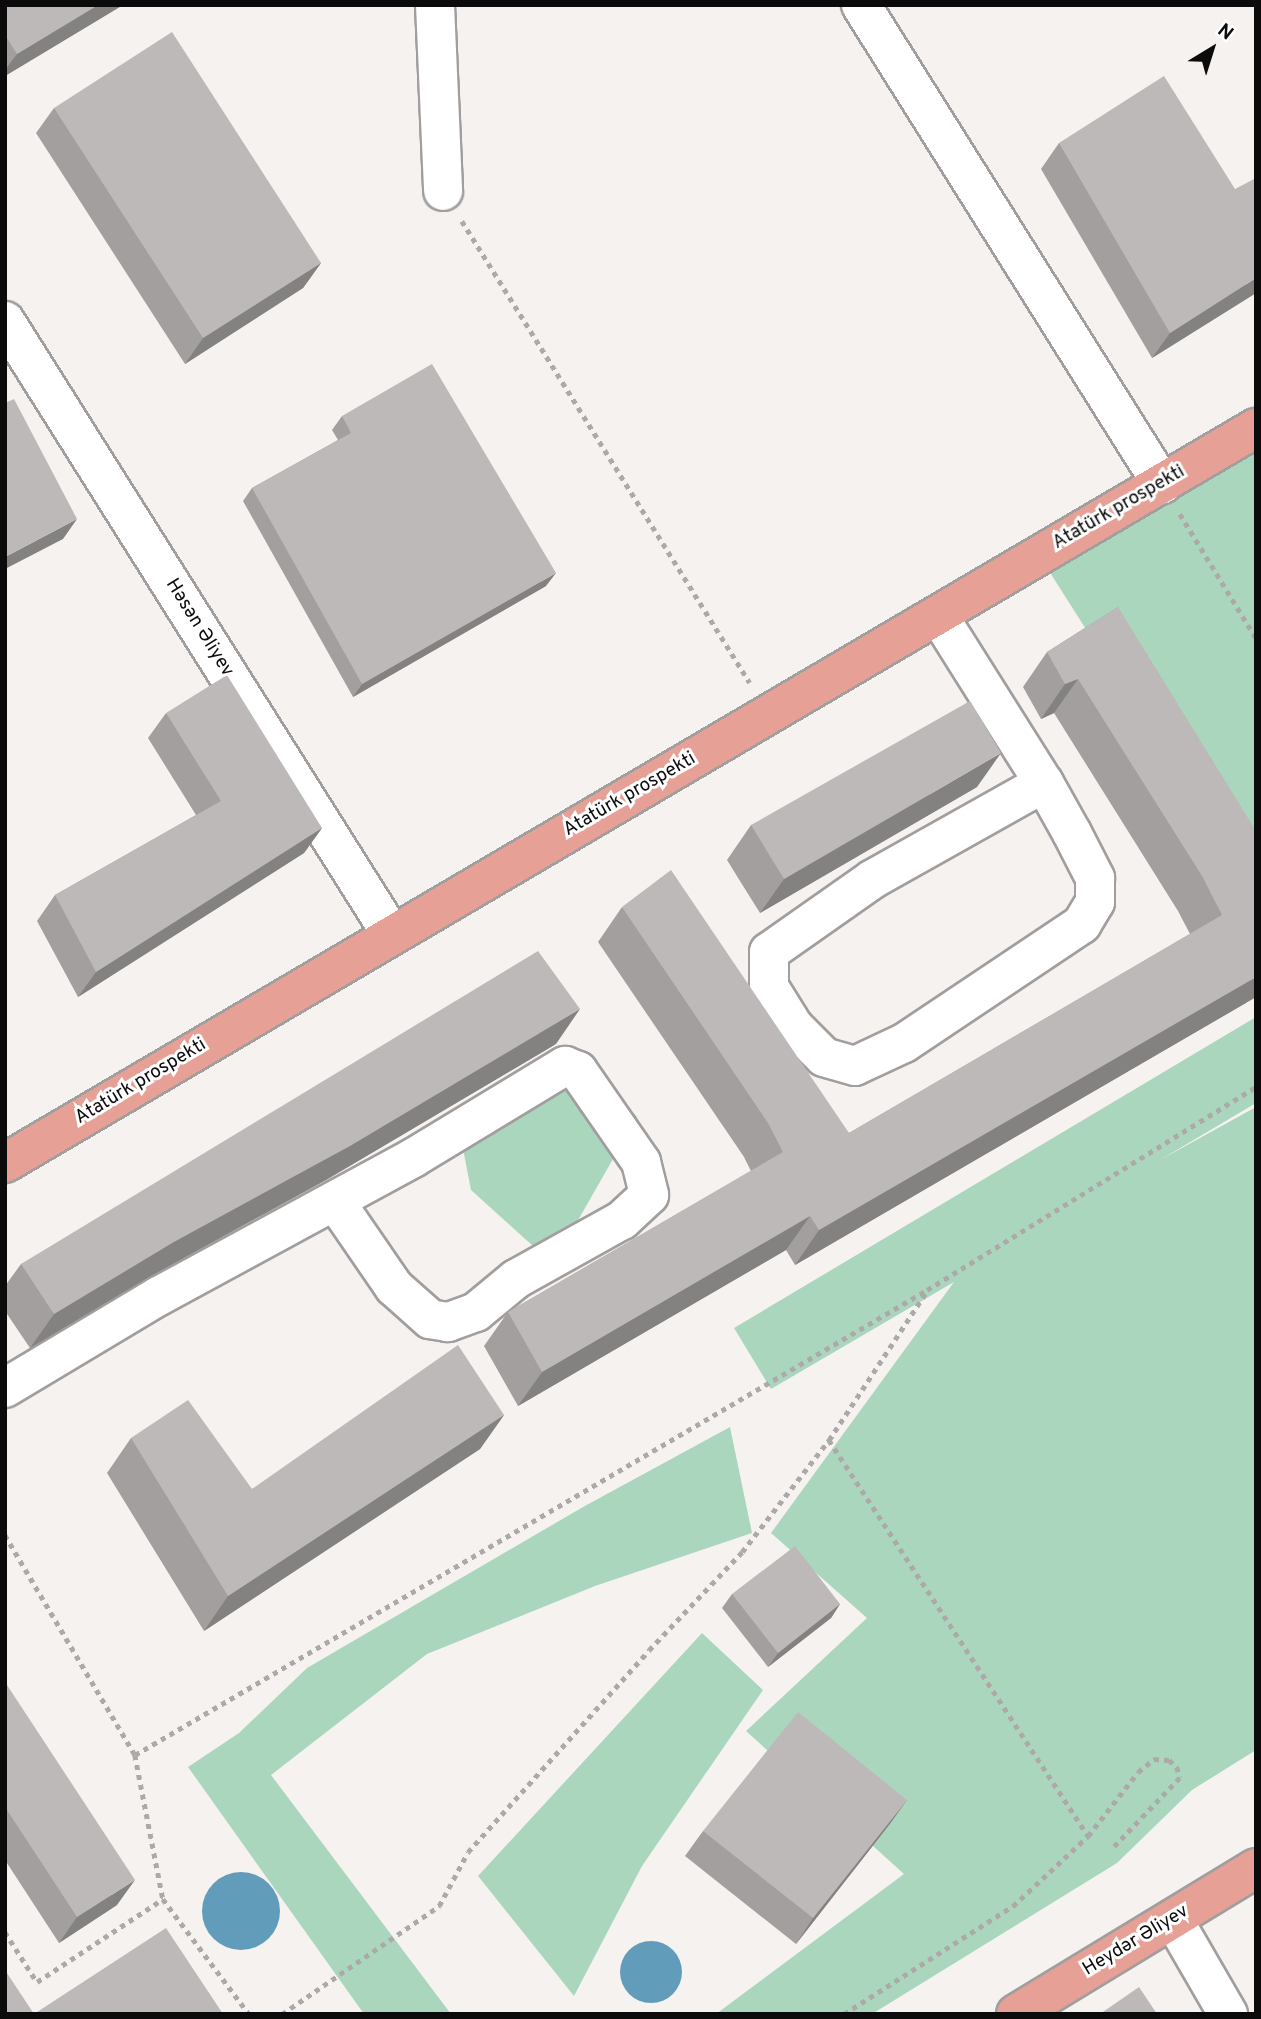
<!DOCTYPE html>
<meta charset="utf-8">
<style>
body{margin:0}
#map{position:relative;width:1261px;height:2019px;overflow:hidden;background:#f5f2f0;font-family:Overpass,sans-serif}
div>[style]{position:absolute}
.green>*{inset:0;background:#abd6be}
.water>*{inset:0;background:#629cbb}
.round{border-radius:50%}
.path>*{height:4.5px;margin-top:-2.25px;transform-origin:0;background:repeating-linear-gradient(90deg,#aca9a8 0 5px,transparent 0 10px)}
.roads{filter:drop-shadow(2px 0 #a19e9d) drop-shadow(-2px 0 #a19e9d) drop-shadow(0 2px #a19e9d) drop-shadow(0 -2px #a19e9d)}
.minor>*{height:38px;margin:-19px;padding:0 19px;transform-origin:19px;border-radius:19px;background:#fff}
.major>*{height:38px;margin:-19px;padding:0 19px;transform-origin:19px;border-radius:19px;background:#e6a095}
.wall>*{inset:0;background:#a39f9e}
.shaded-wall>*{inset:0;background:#848281}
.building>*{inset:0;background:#bdb9b8}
span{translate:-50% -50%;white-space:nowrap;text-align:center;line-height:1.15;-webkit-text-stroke:6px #fff;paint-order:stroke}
.street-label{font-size:19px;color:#0c0b0b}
.frame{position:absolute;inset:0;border:7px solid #0c0b0b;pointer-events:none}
.north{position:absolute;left:1177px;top:14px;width:70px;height:70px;-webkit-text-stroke:5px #fff;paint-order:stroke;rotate:38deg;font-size:19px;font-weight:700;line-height:28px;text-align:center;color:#0c0b0b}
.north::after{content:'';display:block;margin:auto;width:24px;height:32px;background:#0c0b0b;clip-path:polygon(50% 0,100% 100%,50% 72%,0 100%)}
</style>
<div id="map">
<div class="green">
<i style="clip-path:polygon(1256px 448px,1256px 897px,1049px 571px)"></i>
<i style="clip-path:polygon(1256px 1017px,1256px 1103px,1160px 1160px,1256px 1107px,1256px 1750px,1192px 1790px,1117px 1863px,872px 2014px,716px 2014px,904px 1874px,746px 1731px,867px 1618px,771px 1533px,954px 1282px,771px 1389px,734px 1328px)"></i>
<i style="clip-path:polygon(574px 1051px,637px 1117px,553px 1264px,471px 1190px,458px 1123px)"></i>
<i style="clip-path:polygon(730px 1427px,752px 1533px,595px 1586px,427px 1654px,271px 1775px,451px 2014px,364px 2014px,188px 1767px,239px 1733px,307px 1668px,583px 1507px)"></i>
<i style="clip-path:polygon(702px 1633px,763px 1690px,642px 1866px,574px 1996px,478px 1876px)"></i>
</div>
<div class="water">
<i class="round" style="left:202px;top:1872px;width:78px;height:78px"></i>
<i class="round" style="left:620px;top:1941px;width:62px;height:62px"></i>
</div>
<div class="path">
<i style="left:462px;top:221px;width:544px;rotate:58.06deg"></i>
<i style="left:1180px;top:514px;width:145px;rotate:58.5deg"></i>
<i style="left:829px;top:1440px;width:473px;rotate:56.8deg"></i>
<i style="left:5px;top:1535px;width:256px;rotate:59.4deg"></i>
<i style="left:135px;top:1755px;width:147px;rotate:79deg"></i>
<i style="left:163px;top:1899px;width:144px;rotate:53.2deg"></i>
<i style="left:135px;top:1755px;width:918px;rotate:-30.42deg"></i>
<i style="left:927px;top:1290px;width:387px;rotate:-31.7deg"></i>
<i style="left:5px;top:1932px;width:59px;rotate:57.4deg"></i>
<i style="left:37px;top:1982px;width:151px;rotate:-33.4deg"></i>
<i style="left:282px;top:2014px;width:191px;rotate:-34.5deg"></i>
<i style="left:439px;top:1906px;width:61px;rotate:-61.8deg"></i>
<i style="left:468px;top:1852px;width:271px;rotate:-48.1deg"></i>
<i style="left:649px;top:1650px;width:135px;rotate:-46.5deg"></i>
<i style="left:742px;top:1552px;width:142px;rotate:-52.2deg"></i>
<i style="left:829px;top:1440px;width:178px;rotate:-56.7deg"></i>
<i style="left:844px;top:2014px;width:201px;rotate:-32.6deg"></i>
<i style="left:1013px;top:1906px;width:103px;rotate:-43deg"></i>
<i style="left:1088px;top:1836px;width:81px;rotate:-52deg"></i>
<i style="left:1138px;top:1772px;width:21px;rotate:-39deg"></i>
<i style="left:1154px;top:1759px;width:15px;rotate:4deg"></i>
<i style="left:1169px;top:1760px;width:11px;rotate:41deg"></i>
<i style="left:1177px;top:1767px;width:11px;rotate:75deg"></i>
<i style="left:1180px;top:1778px;width:95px;rotate:133.7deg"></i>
</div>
<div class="roads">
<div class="minor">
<i style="left:435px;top:5px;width:186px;rotate:87.5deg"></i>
<i style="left:861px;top:5px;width:566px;rotate:57.86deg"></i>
<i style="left:5px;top:321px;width:726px;rotate:57.78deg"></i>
<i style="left:938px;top:615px;width:199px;rotate:57.8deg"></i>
<i style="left:1044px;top:783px;width:57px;rotate:60.8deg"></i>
<i style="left:1072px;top:833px;width:51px;rotate:62.9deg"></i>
<i style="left:1095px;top:878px;width:24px;rotate:90deg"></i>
<i style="left:1095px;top:902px;width:26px;rotate:121deg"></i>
<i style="left:1082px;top:924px;width:214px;rotate:146.2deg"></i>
<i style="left:904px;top:1043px;width:54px;rotate:154.9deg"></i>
<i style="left:855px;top:1066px;width:32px;rotate:-164deg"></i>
<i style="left:824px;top:1057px;width:42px;rotate:-135deg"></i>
<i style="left:794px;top:1027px;width:47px;rotate:-122deg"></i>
<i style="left:769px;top:987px;width:35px;rotate:-90deg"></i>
<i style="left:769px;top:952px;width:127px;rotate:-35.1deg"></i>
<i style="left:873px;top:879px;width:196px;rotate:-29.3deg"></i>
<i style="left:5px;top:1388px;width:179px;rotate:-30.9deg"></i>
<i style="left:159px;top:1296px;width:289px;rotate:-28.5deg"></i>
<i style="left:413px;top:1158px;width:178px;rotate:-31.2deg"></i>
<i style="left:565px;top:1066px;width:14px;rotate:21deg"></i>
<i style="left:578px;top:1071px;width:111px;rotate:55.3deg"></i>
<i style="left:641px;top:1162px;width:34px;rotate:76deg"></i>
<i style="left:649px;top:1195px;width:37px;rotate:137deg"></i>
<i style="left:622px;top:1220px;width:121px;rotate:150.9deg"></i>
<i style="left:516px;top:1279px;width:52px;rotate:140.5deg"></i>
<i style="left:476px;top:1312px;width:30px;rotate:160deg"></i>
<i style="left:448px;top:1322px;width:18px;rotate:-171deg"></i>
<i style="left:430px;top:1319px;width:48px;rotate:-138.4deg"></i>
<i style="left:394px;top:1287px;width:104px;rotate:-124.5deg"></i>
<i style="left:1173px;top:1919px;width:110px;rotate:59.9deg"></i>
</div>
<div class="major">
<i style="left:5px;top:1163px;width:1451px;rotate:-30.44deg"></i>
<i style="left:1016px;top:2014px;width:281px;rotate:-31.3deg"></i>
</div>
</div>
<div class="wall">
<i style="clip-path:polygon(5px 5px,123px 5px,5px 76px)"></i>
<i style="clip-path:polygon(54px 108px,321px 263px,303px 288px,185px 364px,36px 133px)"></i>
<i style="clip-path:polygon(1059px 143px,1256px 293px,1152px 358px,1041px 169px)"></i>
<i style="clip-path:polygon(342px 416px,546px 586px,353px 697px,243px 501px,252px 488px,338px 440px,332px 430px)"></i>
<i style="clip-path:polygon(1118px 607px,1256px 997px,795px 1265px,786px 1250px,518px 1406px,484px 1346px,508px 1312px,751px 1171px,744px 1157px,598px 942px,622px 907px,849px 1133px,1190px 934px,1178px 911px,1054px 713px,1041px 719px,1023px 687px,1047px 652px)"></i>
<i style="clip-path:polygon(166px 713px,322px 828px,304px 853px,78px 997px,37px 921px,55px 895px,196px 815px,148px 738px)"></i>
<i style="clip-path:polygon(977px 787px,760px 913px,727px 860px,751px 825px)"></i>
<i style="clip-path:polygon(556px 1044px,326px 1180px,149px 1277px,30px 1348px,5px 1311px,5px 1286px,21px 1264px)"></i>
<i style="clip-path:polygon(504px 1415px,480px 1449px,204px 1631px,107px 1473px,131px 1438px,252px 1489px)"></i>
<i style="clip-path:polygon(732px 1594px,840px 1604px,831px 1618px,768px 1667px,722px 1608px)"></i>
<i style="clip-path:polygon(5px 1682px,117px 1905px,59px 1943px,5px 1860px)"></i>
<i style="clip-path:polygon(907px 1800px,889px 1825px,796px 1944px,685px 1856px,703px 1831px)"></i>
</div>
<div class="shaded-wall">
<i style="clip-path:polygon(98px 5px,123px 5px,5px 76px,5px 70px,17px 54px)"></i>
<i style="clip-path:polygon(321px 263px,303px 288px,185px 364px,203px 338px)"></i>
<i style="clip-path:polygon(1256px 278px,1256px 293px,1152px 358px,1170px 333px)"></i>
<i style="clip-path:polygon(77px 519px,63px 539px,5px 569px,5px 557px,7px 556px)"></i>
<i style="clip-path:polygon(556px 573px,546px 586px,353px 697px,362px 684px)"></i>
<i style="clip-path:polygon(1078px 679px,1054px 713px,1041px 719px,1065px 684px)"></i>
<i style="clip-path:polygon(1001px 753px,977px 787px,760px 913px,784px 879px)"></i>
<i style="clip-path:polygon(322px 828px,304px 853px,78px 997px,96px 972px)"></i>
<i style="clip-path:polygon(1256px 977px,1256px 997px,795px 1265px,819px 1230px)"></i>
<i style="clip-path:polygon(580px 1009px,556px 1044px,326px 1180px,149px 1277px,30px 1348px,54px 1314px,172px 1243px)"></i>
<i style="clip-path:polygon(810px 1216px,786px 1250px,518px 1406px,542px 1372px)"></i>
<i style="clip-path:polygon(504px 1415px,480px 1449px,204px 1631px,228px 1596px)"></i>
<i style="clip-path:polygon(840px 1604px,831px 1618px,768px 1667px,778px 1653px)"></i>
<i style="clip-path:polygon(907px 1800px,889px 1825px,796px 1944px,813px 1918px)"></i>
<i style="clip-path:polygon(135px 1880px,117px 1905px,59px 1943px,77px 1917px)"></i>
</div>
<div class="building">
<i style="clip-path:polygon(5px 5px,98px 5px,17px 54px,5px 35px)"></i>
<i style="clip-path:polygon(172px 32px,321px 263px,203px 338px,54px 108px)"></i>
<i style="clip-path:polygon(1164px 76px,1235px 189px,1256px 178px,1256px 278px,1170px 333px,1059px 143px)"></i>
<i style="clip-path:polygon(432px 364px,556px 573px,362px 684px,252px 488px,351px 433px,342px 416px)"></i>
<i style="clip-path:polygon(14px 399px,77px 519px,7px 556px,5px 553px,5px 403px)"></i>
<i style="clip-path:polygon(1118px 607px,1256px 831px,1256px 977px,819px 1230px,810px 1216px,542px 1372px,508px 1312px,783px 1152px,768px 1123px,622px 907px,671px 870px,849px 1133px,1222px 915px,1202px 876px,1078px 679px,1065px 684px,1047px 652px)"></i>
<i style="clip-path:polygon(227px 675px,322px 828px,96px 972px,55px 895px,221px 801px,166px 713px)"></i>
<i style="clip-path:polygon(970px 701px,1001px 753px,784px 879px,751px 825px)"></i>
<i style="clip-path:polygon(538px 951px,580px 1009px,350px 1146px,172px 1243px,54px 1314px,21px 1264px)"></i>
<i style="clip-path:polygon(458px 1345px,504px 1415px,228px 1596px,131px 1438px,188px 1400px,252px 1489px)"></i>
<i style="clip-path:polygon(795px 1546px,840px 1604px,778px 1653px,732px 1594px)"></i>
<i style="clip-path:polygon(5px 1682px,135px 1880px,77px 1917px,5px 1807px)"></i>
<i style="clip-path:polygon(798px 1712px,907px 1800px,813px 1918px,703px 1831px)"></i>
<i style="clip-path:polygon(166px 1928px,223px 2014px,5px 2014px,5px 1970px,34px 2014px)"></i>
<i style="clip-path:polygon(1139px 1987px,1157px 2014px,1100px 2014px)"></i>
</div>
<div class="street-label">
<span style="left:1119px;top:508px;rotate:-30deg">Atatürk prospekti</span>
<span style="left:199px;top:628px;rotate:58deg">Həsən Əliyev</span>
<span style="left:630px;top:795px;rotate:-30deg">Atatürk prospekti</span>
<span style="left:141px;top:1082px;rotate:-31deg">Atatürk prospekti</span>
<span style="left:1136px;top:1941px;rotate:-31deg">Heydər Əliyev</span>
</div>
<div class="frame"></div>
<div class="north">N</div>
</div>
